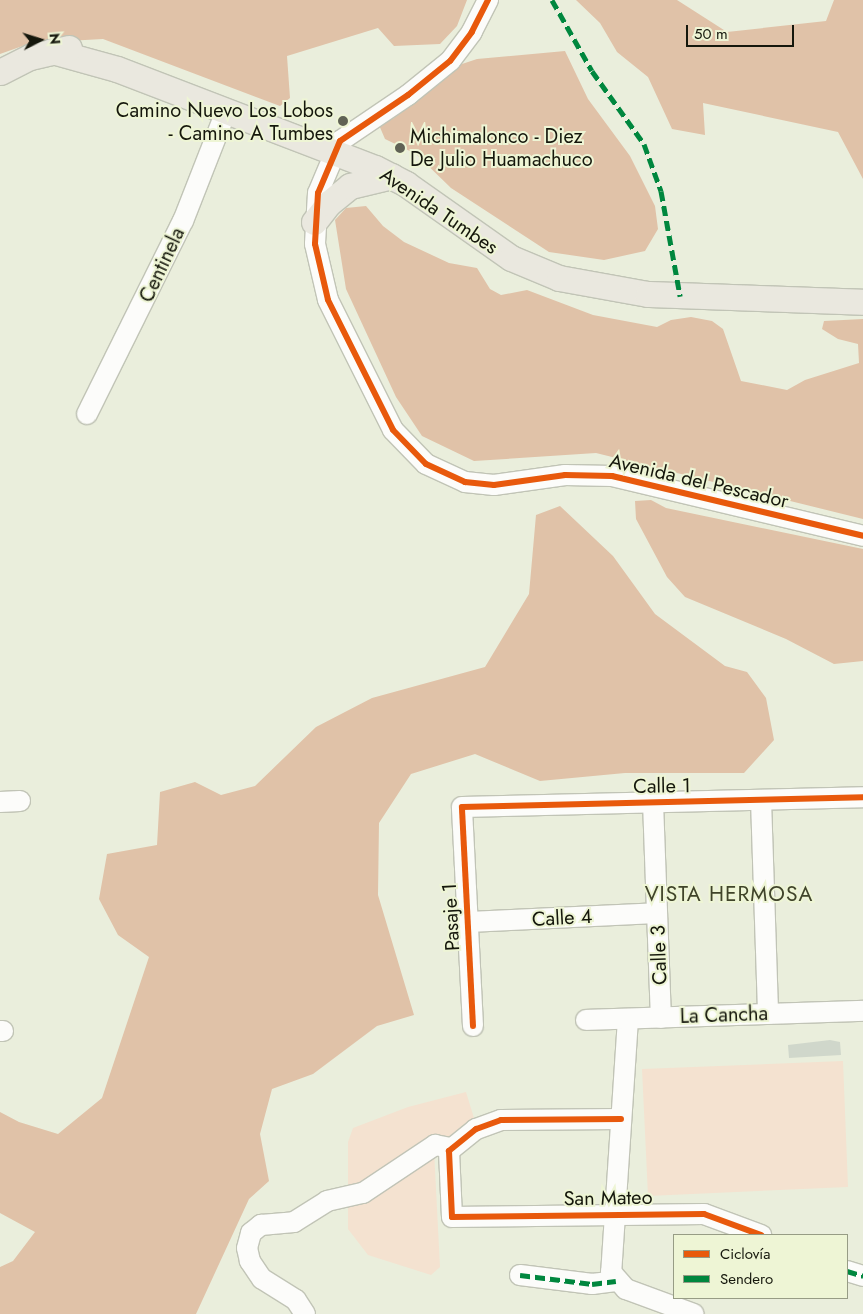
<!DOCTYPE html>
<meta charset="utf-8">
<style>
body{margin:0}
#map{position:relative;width:863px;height:1314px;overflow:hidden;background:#eaeedc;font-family:Jost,sans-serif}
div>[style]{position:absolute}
.green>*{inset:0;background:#f4e2d0}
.forest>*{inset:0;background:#e0c2a8}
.building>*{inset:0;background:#d0d7cb}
.roads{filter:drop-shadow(1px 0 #c1c4b6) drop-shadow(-1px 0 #c1c4b6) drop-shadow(0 1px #c1c4b6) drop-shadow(0 -1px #c1c4b6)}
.minor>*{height:20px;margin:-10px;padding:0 10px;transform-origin:10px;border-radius:10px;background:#fcfcfa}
.major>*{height:25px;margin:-12.5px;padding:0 12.5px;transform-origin:12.5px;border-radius:12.5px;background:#eae8df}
.quiet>*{height:5px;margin-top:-2.5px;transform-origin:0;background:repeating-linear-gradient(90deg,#00873e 0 10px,transparent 0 15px)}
.cycleway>*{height:6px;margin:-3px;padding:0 3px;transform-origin:3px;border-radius:3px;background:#e8590c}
.dots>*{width:14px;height:14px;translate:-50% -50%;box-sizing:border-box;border:2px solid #eef5d5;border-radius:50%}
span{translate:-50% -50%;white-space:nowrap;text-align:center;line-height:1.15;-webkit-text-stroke:4px #eef5d5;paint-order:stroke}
.poi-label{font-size:20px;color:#15170c}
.right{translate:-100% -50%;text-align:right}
.left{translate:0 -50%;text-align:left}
.street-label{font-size:20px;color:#15170c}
.neighbourhood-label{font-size:21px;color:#40442a;letter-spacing:1px}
.legend{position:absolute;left:673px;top:1234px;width:175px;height:65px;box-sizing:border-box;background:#eef5d5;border:1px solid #979c85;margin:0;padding:6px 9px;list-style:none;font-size:15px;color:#15170c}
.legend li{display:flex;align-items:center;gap:10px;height:25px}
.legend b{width:25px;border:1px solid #979c85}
.north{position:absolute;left:15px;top:15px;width:50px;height:50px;-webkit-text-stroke:4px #eef5d5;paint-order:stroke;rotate:85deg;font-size:14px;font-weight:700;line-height:20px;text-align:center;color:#15170c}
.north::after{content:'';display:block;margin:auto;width:18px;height:22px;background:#15170c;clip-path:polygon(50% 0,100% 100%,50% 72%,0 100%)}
.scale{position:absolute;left:686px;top:25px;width:108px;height:22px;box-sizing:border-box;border:2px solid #15170c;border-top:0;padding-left:6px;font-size:15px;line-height:18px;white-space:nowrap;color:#15170c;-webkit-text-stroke:4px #eef5d5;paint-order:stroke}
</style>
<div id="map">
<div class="green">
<i style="clip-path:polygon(843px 1061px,848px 1187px,648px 1196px,642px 1069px)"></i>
<i style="clip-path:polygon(466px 1092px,474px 1118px,434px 1150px,440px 1267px,431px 1275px,368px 1255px,348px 1229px,348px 1142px,353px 1128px,408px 1107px)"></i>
</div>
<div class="forest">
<i style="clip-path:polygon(0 0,467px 0,457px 26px,440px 44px,394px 46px,378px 28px,287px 56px,290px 98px,280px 106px,103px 39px,31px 43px,0 54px)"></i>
<i style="clip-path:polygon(576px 0,677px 0,727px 32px,826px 21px,834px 0,863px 0,863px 179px,838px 132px,703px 103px,705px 135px,672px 129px,648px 77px,617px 52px,600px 23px)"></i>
<i style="clip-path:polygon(565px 51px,588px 99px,630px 156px,655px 206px,658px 229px,645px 251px,604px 260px,549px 252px,451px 188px,416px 154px,385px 139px,379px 125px,394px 118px,459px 65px,477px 59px)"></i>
<i style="clip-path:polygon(366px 206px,383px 226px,404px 242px,449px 263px,477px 268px,490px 289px,501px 295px,527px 290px,593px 315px,657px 327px,671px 320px,691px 317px,712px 321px,723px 329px,741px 381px,787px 390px,805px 380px,859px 363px,858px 344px,838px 339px,822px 329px,824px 321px,863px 319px,863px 519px,596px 453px,474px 461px,422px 436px,396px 397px,346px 289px,335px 220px,346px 208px)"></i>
<i style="clip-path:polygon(651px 500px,666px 508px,863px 549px,863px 661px,834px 664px,786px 639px,685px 597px,667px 577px,636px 519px,635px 501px)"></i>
<i style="clip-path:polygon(560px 506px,613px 556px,655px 614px,725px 666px,747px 672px,766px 698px,774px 740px,744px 773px,625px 773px,540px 781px,475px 754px,411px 774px,379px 823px,378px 895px,414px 1015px,377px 1026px,313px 1074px,272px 1089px,260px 1134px,269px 1181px,249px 1199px,196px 1314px,0 1314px,0 1267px,13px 1261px,35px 1232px,0 1213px,0 1112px,19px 1122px,58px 1134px,102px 1098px,149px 957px,118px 935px,99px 899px,107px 854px,157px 845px,160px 792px,195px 782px,221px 795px,255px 786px,316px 727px,372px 698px,485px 667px,529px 594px,536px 515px)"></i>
</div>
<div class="building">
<i style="clip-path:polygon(830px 1040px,840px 1042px,841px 1055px,789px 1058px,788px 1045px)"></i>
</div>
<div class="roads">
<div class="minor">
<i style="left:488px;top:0;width:36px;rotate:117deg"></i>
<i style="left:472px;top:32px;width:36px;rotate:127deg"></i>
<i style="left:450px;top:61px;width:54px;rotate:141deg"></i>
<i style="left:408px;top:95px;width:82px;rotate:145.9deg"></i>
<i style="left:340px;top:141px;width:56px;rotate:112.9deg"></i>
<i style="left:318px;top:193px;width:51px;rotate:93.4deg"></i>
<i style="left:315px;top:244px;width:57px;rotate:76.9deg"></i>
<i style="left:328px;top:300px;width:145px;rotate:63.4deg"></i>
<i style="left:393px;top:430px;width:47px;rotate:45.9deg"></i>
<i style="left:426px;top:464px;width:43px;rotate:24.8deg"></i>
<i style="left:465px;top:482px;width:29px;rotate:6deg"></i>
<i style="left:494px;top:485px;width:72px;rotate:-8deg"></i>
<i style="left:565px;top:475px;width:47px;rotate:1.2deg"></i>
<i style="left:612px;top:476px;width:258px;rotate:13.4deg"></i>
<i style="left:87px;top:414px;width:216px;rotate:-63.6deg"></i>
<i style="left:183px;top:221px;width:118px;rotate:-68.6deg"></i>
<i style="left:761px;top:800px;width:214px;rotate:88.1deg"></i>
<i style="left:0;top:802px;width:20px;rotate:-3deg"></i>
<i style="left:653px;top:802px;width:216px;rotate:87.9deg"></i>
<i style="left:468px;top:922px;width:189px;rotate:-2.7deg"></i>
<i style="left:628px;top:1019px;width:254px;rotate:93.8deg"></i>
<i style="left:611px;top:1272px;width:23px;rotate:49deg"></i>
<i style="left:626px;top:1289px;width:72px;rotate:20.2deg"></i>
<i style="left:586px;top:1020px;width:277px;rotate:-1.9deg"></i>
<i style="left:473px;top:1026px;width:219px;rotate:-92.9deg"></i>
<i style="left:462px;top:807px;width:401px;rotate:-1.4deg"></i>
<i style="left:0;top:1031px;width:3px"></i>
<i style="left:621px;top:1119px;width:120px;rotate:179.5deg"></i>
<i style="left:501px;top:1120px;width:27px;rotate:160deg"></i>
<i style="left:476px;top:1129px;width:35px;rotate:141deg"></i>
<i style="left:449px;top:1151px;width:66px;rotate:87.4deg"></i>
<i style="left:452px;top:1217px;width:252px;rotate:-0.7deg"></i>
<i style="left:704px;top:1214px;width:61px;rotate:20.2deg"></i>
<i style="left:847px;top:1271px;width:17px;rotate:17deg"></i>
<i style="left:520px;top:1275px;width:73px;rotate:7.1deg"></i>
<i style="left:592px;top:1284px;width:24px;rotate:-7deg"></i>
<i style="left:305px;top:1314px;width:17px;rotate:-123deg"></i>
<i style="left:296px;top:1300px;width:40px;rotate:-148deg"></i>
<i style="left:262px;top:1279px;width:22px;rotate:-124deg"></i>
<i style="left:250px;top:1261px;width:13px;rotate:-103deg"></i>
<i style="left:247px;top:1248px;width:16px;rotate:-75deg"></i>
<i style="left:251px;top:1233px;width:13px;rotate:-39deg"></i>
<i style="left:261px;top:1225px;width:33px;rotate:-5deg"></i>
<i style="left:294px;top:1222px;width:39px;rotate:-32deg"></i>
<i style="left:327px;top:1201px;width:37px;rotate:-13deg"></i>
<i style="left:363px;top:1193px;width:87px;rotate:-33.7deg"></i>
<i style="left:435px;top:1145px;width:16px;rotate:11deg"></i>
</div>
<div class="major">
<i style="left:52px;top:51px;width:67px;rotate:15.5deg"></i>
<i style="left:117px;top:69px;width:276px;rotate:21deg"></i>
<i style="left:375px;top:168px;width:35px;rotate:27deg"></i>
<i style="left:406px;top:184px;width:128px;rotate:35.2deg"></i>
<i style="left:511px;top:258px;width:52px;rotate:22.6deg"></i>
<i style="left:559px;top:278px;width:90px;rotate:10.2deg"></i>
<i style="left:648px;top:294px;width:215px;rotate:2.1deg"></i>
<i style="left:0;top:72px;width:34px;rotate:-27deg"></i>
<i style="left:30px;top:57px;width:40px;rotate:-13deg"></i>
<i style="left:314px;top:222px;width:24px;rotate:-52deg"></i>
<i style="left:329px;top:203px;width:27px;rotate:-39deg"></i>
<i style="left:350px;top:186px;width:43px;rotate:-13.4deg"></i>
</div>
</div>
<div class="quiet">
<i style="left:552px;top:0;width:81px;rotate:60.6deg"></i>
<i style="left:592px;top:71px;width:90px;rotate:54.5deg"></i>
<i style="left:644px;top:144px;width:50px;rotate:70.1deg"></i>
<i style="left:661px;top:191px;width:107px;rotate:79.7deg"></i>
<i style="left:847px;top:1271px;width:17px;rotate:17deg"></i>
<i style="left:520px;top:1275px;width:73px;rotate:7.1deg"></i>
<i style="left:592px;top:1284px;width:24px;rotate:-7deg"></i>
</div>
<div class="cycleway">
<i style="left:488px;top:0;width:36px;rotate:117deg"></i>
<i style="left:472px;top:32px;width:36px;rotate:127deg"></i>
<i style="left:450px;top:61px;width:54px;rotate:141deg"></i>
<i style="left:408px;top:95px;width:82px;rotate:145.9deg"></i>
<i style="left:340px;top:141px;width:56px;rotate:112.9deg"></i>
<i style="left:318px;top:193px;width:51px;rotate:93.4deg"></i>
<i style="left:315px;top:244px;width:57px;rotate:76.9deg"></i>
<i style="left:328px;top:300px;width:145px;rotate:63.4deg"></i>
<i style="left:393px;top:430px;width:47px;rotate:45.9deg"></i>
<i style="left:426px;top:464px;width:43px;rotate:24.8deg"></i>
<i style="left:465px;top:482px;width:29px;rotate:6deg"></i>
<i style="left:494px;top:485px;width:72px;rotate:-8deg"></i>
<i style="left:565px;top:475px;width:47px;rotate:1.2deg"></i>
<i style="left:612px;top:476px;width:258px;rotate:13.4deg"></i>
<i style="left:473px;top:1026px;width:219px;rotate:-92.9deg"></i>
<i style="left:462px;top:807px;width:401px;rotate:-1.4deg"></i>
<i style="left:621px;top:1119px;width:120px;rotate:179.5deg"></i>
<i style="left:501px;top:1120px;width:27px;rotate:160deg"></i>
<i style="left:476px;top:1129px;width:35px;rotate:141deg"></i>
<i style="left:449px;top:1151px;width:66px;rotate:87.4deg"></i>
<i style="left:452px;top:1217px;width:252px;rotate:-0.7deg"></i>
<i style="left:704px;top:1214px;width:61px;rotate:20.2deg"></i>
</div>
<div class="dots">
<i style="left:343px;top:121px;background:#606255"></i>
<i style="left:400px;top:148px;background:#606255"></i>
</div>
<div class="poi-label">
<span class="right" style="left:333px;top:122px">Camino Nuevo Los Lobos<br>- Camino A Tumbes</span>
<span class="left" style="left:410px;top:148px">Michimalonco - Diez<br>De Julio Huamachuco</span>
</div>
<div class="street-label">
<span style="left:439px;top:211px;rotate:34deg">Avenida Tumbes</span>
<span style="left:162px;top:265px;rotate:-65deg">Centinela</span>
<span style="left:699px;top:481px;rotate:13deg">Avenida del Pescador</span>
<span style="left:662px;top:786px;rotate:-1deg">Calle 1</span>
<span style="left:451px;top:917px;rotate:-93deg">Pasaje 1</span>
<span style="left:562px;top:918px;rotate:-3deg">Calle 4</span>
<span style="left:659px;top:955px;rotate:-92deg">Calle 3</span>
<span style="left:724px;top:1015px;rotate:-2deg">La Cancha</span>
<span style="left:608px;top:1198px;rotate:-1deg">San Mateo</span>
</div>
<div class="neighbourhood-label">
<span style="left:729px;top:894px">VISTA HERMOSA</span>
</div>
<ul class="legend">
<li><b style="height:6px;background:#e8590c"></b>Ciclovía</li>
<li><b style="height:6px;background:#00873e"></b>Sendero</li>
</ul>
<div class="north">N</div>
<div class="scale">50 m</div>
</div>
